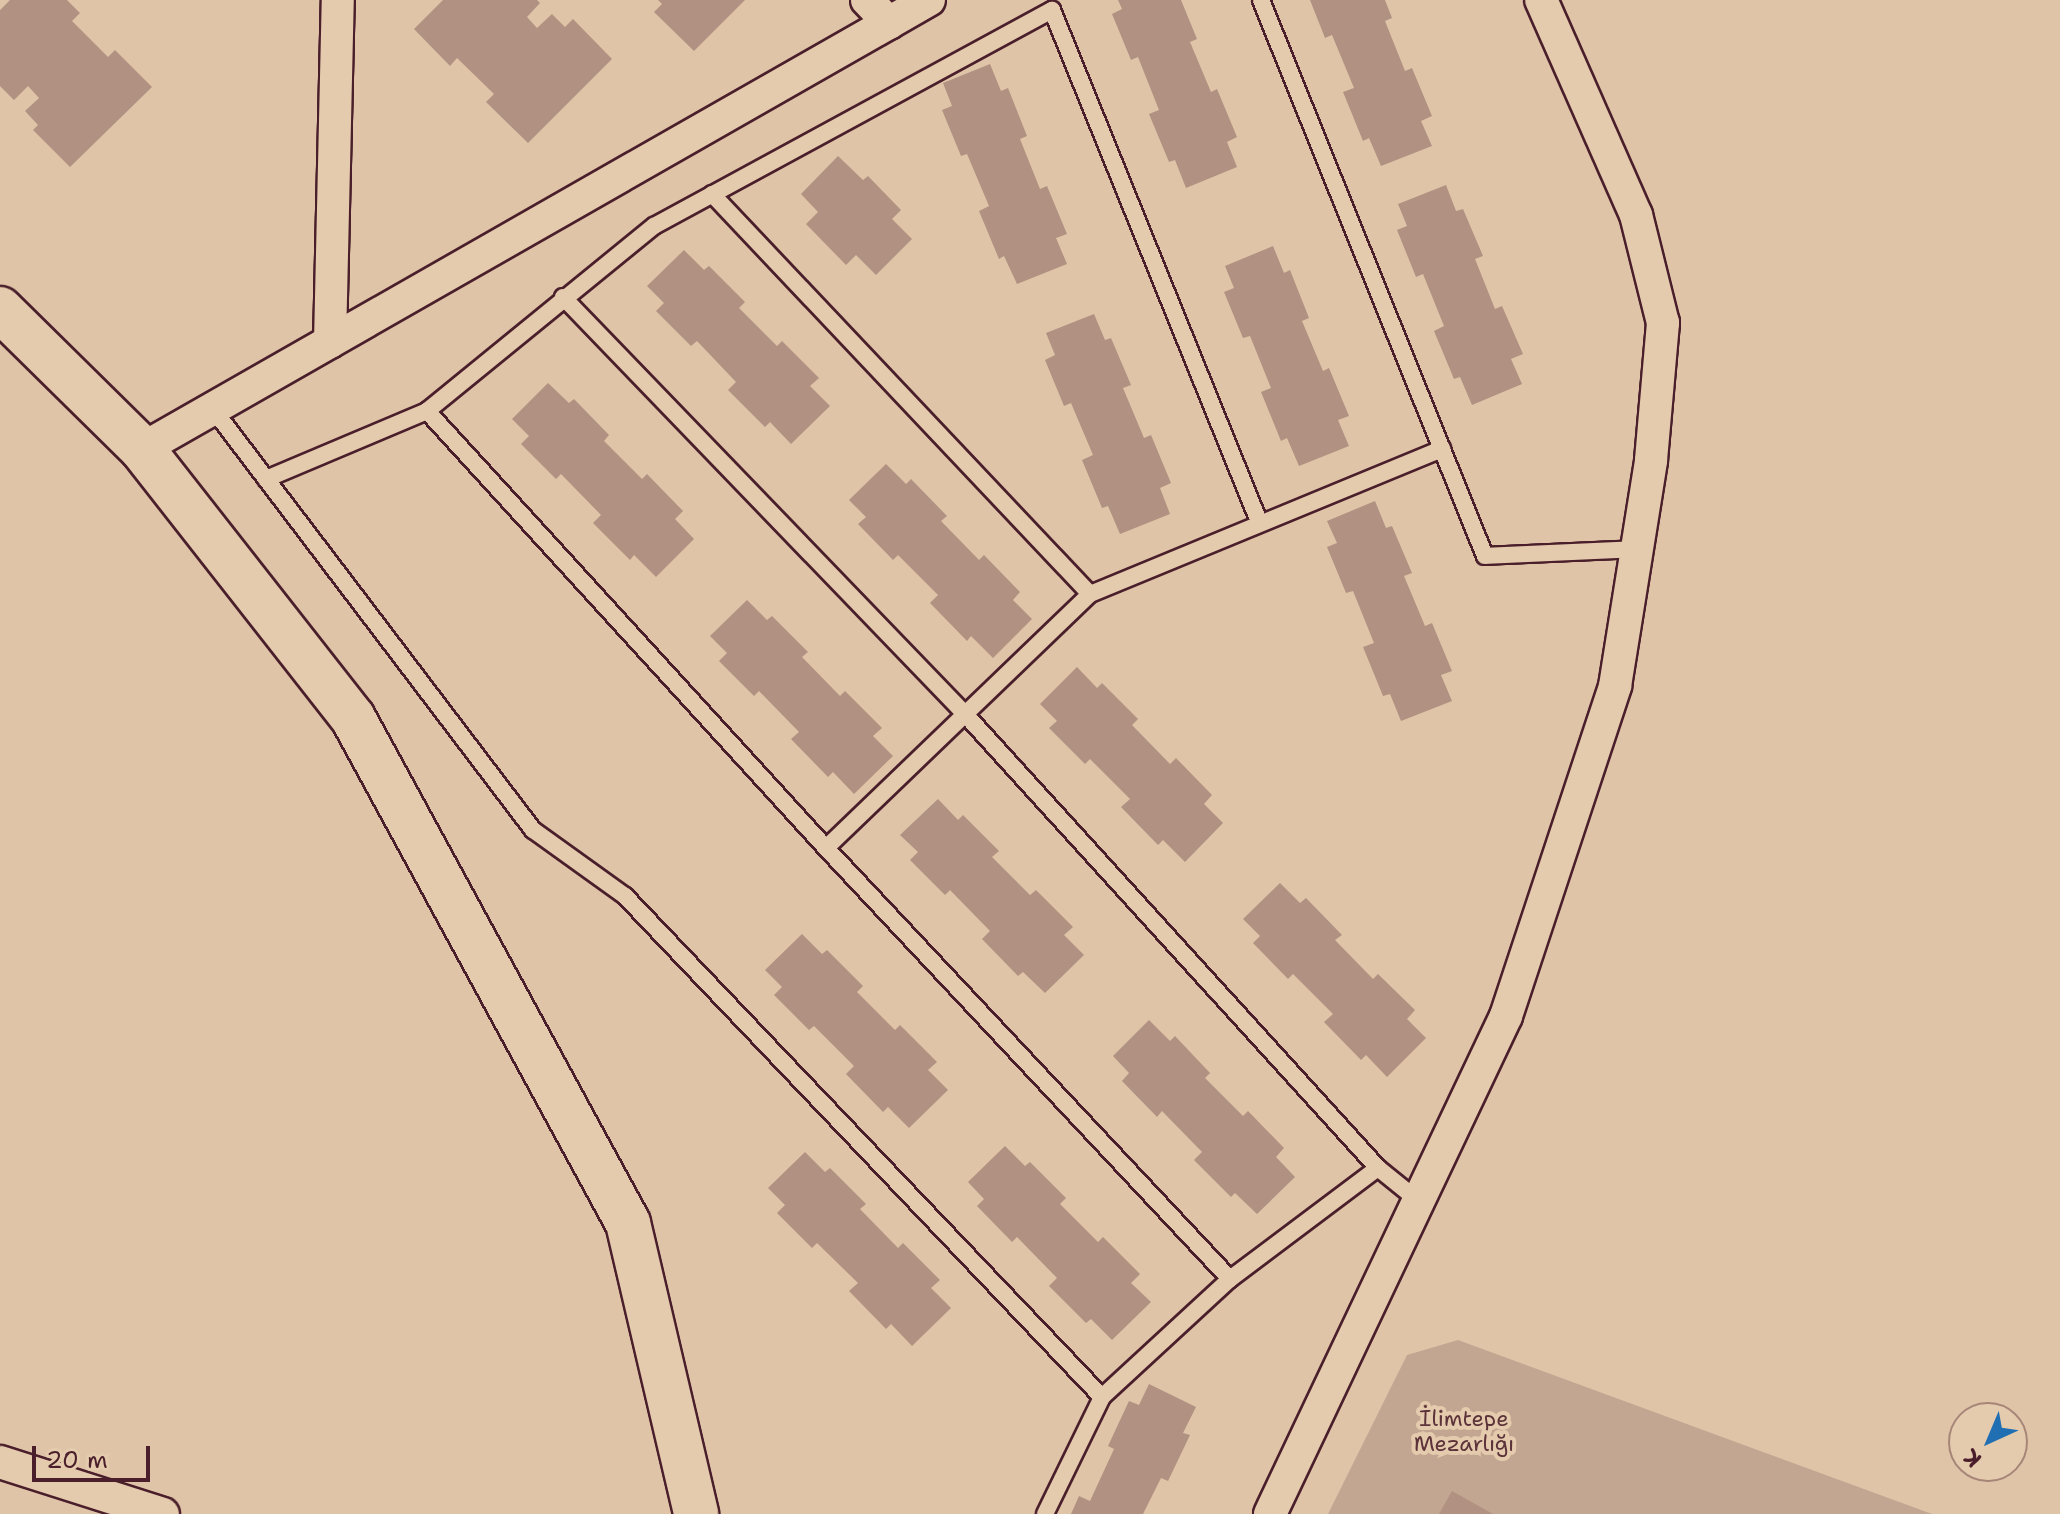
<!DOCTYPE html>
<meta charset="utf-8">
<style>
body{margin:0}
#map{position:relative;width:2060px;height:1514px;overflow:hidden;background:#dfc4a8;font-family:"Shantell Sans",sans-serif}
div>[style]{position:absolute}
.green>*{inset:0;background:#c3a691}
.building>*{inset:0;background:#b19181}
.roads{filter:drop-shadow(2px 0 #4a1f2b) drop-shadow(-2px 0 #4a1f2b) drop-shadow(0 2px #4a1f2b) drop-shadow(0 -2px #4a1f2b)}
.service>*{height:16px;margin:-8px;padding:0 8px;transform-origin:8px;border-radius:8px;background:#e5cbad}
.minor>*{height:32px;margin:-16px;padding:0 16px;transform-origin:16px;border-radius:16px;background:#e5cbad}
.secondary>*{height:44px;margin:-22px;padding:0 22px;transform-origin:22px;border-radius:22px;background:#e5cbad}
span{translate:-50% -50%;white-space:nowrap;text-align:center;line-height:1.15;-webkit-text-stroke:8px #e5cbad;paint-order:stroke}
.park-label{font-size:22px;color:#5c333a}
.north{position:absolute;left:1948px;top:1402px;width:80px;height:80px;box-sizing:border-box;background:#e5cbad;border:2px solid #a78679;border-radius:50%;rotate:224deg;font-size:22px;font-weight:700;line-height:32px;text-align:center;color:#4a1f2b}
.north::after{content:'';display:block;margin:auto;width:28px;height:36px;background:#1f6fb2;clip-path:polygon(50% 0,100% 100%,50% 72%,0 100%)}
.scale{position:absolute;left:32px;top:1446px;width:118px;height:36px;box-sizing:border-box;border:4px solid #4a1f2b;border-top:0;padding-left:10px;font-size:24px;line-height:28px;white-space:nowrap;color:#4a1f2b;-webkit-text-stroke:6px #e5cbad;paint-order:stroke}
</style>
<div id="map">
<div class="green">
<i style="clip-path:polygon(1458px 1340px,1932px 1514px,1328px 1514px,1407px 1355px)"></i>
</div>
<div class="building">
<i style="clip-path:polygon(10px 0,67px 0,80px 13px,72px 21px,108px 57px,115px 50px,152px 87px,70px 167px,33px 130px,38px 125px,25px 111px,39px 98px,28px 86px,14px 100px,0 86px,0 10px)"></i>
<i style="clip-path:polygon(443px 0,537px 0,540px 3px,527px 17px,537px 28px,552px 14px,565px 27px,573px 19px,612px 59px,528px 143px,486px 102px,494px 94px,457px 58px,450px 66px,414px 29px)"></i>
<i style="clip-path:polygon(658px 0,745px 0,694px 51px,654px 12px,662px 4px)"></i>
<i style="clip-path:polygon(1118px 0,1181px 0,1197px 39px,1190px 42px,1211px 92px,1217px 89px,1237px 137px,1227px 142px,1237px 167px,1186px 188px,1175px 160px,1169px 162px,1149px 114px,1159px 110px,1138px 57px,1131px 60px,1112px 14px,1122px 9px)"></i>
<i style="clip-path:polygon(1310px 0,1385px 0,1392px 18px,1385px 21px,1405px 71px,1412px 68px,1432px 116px,1421px 121px,1432px 146px,1381px 166px,1369px 138px,1363px 141px,1343px 92px,1354px 88px,1332px 35px,1325px 38px)"></i>
<i style="clip-path:polygon(990px 64px,1001px 91px,1008px 88px,1027px 136px,1020px 139px,1040px 189px,1047px 186px,1067px 234px,1056px 238px,1067px 264px,1017px 284px,1004px 256px,999px 259px,979px 211px,989px 206px,967px 154px,961px 156px,942px 110px,952px 106px,943px 83px)"></i>
<i style="clip-path:polygon(838px 156px,863px 180px,868px 176px,901px 210px,892px 219px,912px 239px,876px 275px,856px 255px,846px 265px,806px 224px,818px 212px,801px 194px)"></i>
<i style="clip-path:polygon(1446px 185px,1456px 211px,1463px 209px,1483px 256px,1475px 259px,1495px 309px,1502px 306px,1523px 354px,1511px 359px,1522px 384px,1472px 405px,1460px 377px,1454px 379px,1434px 331px,1444px 326px,1423px 274px,1416px 277px,1397px 230px,1407px 226px,1398px 204px)"></i>
<i style="clip-path:polygon(1273px 246px,1284px 273px,1290px 270px,1309px 318px,1302px 321px,1323px 371px,1329px 368px,1349px 416px,1338px 420px,1349px 446px,1299px 466px,1287px 438px,1281px 441px,1261px 392px,1271px 388px,1250px 336px,1243px 338px,1224px 292px,1234px 288px,1225px 266px)"></i>
<i style="clip-path:polygon(684px 250px,704px 270px,709px 266px,745px 302px,739px 308px,777px 346px,782px 341px,819px 378px,810px 386px,830px 406px,791px 444px,770px 422px,765px 427px,728px 390px,736px 382px,697px 341px,691px 346px,656px 311px,664px 303px,647px 286px)"></i>
<i style="clip-path:polygon(1094px 314px,1105px 340px,1111px 338px,1131px 385px,1123px 388px,1144px 438px,1151px 435px,1171px 483px,1160px 488px,1170px 514px,1120px 534px,1108px 506px,1102px 508px,1082px 460px,1093px 455px,1071px 403px,1064px 406px,1045px 360px,1055px 355px,1046px 333px)"></i>
<i style="clip-path:polygon(548px 383px,569px 403px,574px 399px,609px 435px,604px 441px,642px 479px,647px 474px,683px 511px,675px 519px,694px 539px,656px 577px,634px 555px,630px 560px,593px 523px,601px 515px,561px 474px,556px 479px,521px 444px,529px 436px,512px 419px)"></i>
<i style="clip-path:polygon(886px 464px,906px 484px,911px 479px,947px 516px,941px 521px,979px 560px,984px 555px,1020px 592px,1013px 600px,1032px 619px,993px 658px,971px 636px,967px 641px,930px 603px,938px 595px,898px 555px,893px 560px,858px 524px,866px 517px,849px 500px)"></i>
<i style="clip-path:polygon(1375px 501px,1386px 528px,1392px 526px,1412px 573px,1404px 576px,1425px 626px,1432px 623px,1452px 671px,1441px 675px,1452px 701px,1401px 721px,1390px 694px,1383px 696px,1363px 647px,1374px 643px,1353px 591px,1346px 593px,1327px 547px,1337px 543px,1327px 521px)"></i>
<i style="clip-path:polygon(747px 600px,767px 620px,772px 616px,808px 652px,802px 657px,840px 696px,845px 691px,882px 728px,873px 736px,893px 756px,854px 794px,833px 772px,828px 777px,791px 739px,799px 732px,759px 691px,754px 696px,719px 661px,727px 653px,710px 636px)"></i>
<i style="clip-path:polygon(1077px 667px,1097px 688px,1102px 683px,1138px 719px,1132px 725px,1170px 764px,1176px 758px,1212px 795px,1204px 804px,1223px 823px,1185px 862px,1163px 840px,1158px 845px,1121px 807px,1130px 799px,1090px 759px,1085px 764px,1049px 728px,1057px 721px,1040px 704px)"></i>
<i style="clip-path:polygon(938px 799px,958px 820px,963px 815px,999px 851px,992px 857px,1030px 895px,1036px 890px,1073px 927px,1064px 935px,1084px 955px,1045px 993px,1023px 972px,1018px 976px,982px 939px,990px 931px,950px 890px,945px 895px,910px 860px,918px 852px,900px 835px)"></i>
<i style="clip-path:polygon(1280px 883px,1300px 903px,1306px 898px,1342px 935px,1335px 940px,1373px 979px,1378px 974px,1415px 1010px,1407px 1019px,1426px 1038px,1387px 1077px,1366px 1055px,1361px 1060px,1324px 1022px,1333px 1014px,1293px 974px,1288px 979px,1253px 943px,1260px 936px,1243px 919px)"></i>
<i style="clip-path:polygon(802px 934px,822px 954px,827px 950px,863px 986px,857px 992px,895px 1030px,900px 1025px,937px 1062px,928px 1070px,948px 1090px,909px 1128px,888px 1107px,883px 1112px,846px 1074px,854px 1066px,814px 1026px,809px 1030px,774px 995px,782px 987px,765px 970px)"></i>
<i style="clip-path:polygon(1149px 1020px,1170px 1041px,1175px 1036px,1210px 1073px,1205px 1078px,1243px 1116px,1248px 1111px,1284px 1148px,1276px 1157px,1295px 1177px,1257px 1214px,1235px 1193px,1231px 1197px,1194px 1160px,1202px 1152px,1162px 1111px,1157px 1117px,1122px 1081px,1129px 1073px,1113px 1056px)"></i>
<i style="clip-path:polygon(1005px 1146px,1025px 1166px,1030px 1162px,1066px 1198px,1060px 1204px,1098px 1242px,1103px 1237px,1140px 1274px,1131px 1283px,1151px 1302px,1112px 1340px,1091px 1319px,1086px 1323px,1049px 1286px,1057px 1278px,1017px 1237px,1012px 1242px,977px 1206px,984px 1199px,968px 1182px)"></i>
<i style="clip-path:polygon(805px 1152px,825px 1172px,830px 1168px,866px 1204px,860px 1209px,898px 1248px,903px 1243px,940px 1280px,931px 1288px,951px 1308px,912px 1346px,891px 1324px,886px 1329px,849px 1291px,858px 1283px,817px 1243px,812px 1248px,777px 1213px,785px 1205px,768px 1188px)"></i>
<i style="clip-path:polygon(1149px 1384px,1196px 1407px,1183px 1433px,1190px 1435px,1168px 1481px,1161px 1478px,1143px 1514px,1071px 1514px,1079px 1496px,1090px 1501px,1114px 1449px,1108px 1446px,1129px 1401px,1139px 1405px)"></i>
<i style="clip-path:polygon(1452px 1491px,1493px 1514px,1439px 1514px)"></i>
</div>
<div class="roads">
<div class="service">
<i style="left:1261px;top:0;width:599px;rotate:68.06deg"></i>
<i style="left:1485px;top:556px;width:152px;rotate:-2.6deg"></i>
<i style="left:712px;top:194px;width:550px;rotate:46.62deg"></i>
<i style="left:563px;top:297px;width:579px;rotate:46.05deg"></i>
<i style="left:965px;top:714px;width:614px;rotate:47.71deg"></i>
<i style="left:1378px;top:1168px;width:54px;rotate:39deg"></i>
<i style="left:213px;top:409px;width:529px;rotate:52.76deg"></i>
<i style="left:533px;top:830px;width:113px;rotate:35.7deg"></i>
<i style="left:625px;top:896px;width:692px;rotate:46.41deg"></i>
<i style="left:427px;top:411px;width:592px;rotate:47.6deg"></i>
<i style="left:826px;top:848px;width:591px;rotate:46.85deg"></i>
<i style="left:266px;top:479px;width:175px;rotate:-22.9deg"></i>
<i style="left:427px;top:411px;width:293px;rotate:-39.2deg"></i>
<i style="left:654px;top:226px;width:453px;rotate:-28.5deg"></i>
<i style="left:1052px;top:10px;width:554px;rotate:67.97deg"></i>
<i style="left:826px;top:848px;width:366px;rotate:-43.9deg"></i>
<i style="left:1090px;top:594px;width:381px;rotate:-22.4deg"></i>
<i style="left:1045px;top:1514px;width:130px;rotate:-64deg"></i>
<i style="left:1102px;top:1397px;width:174px;rotate:-42.7deg"></i>
<i style="left:1230px;top:1279px;width:185px;rotate:-36.9deg"></i>
</div>
<div class="minor">
<i style="left:867px;top:0;width:32px;rotate:46deg"></i>
<i style="left:330px;top:342px;width:342px;rotate:-88.7deg"></i>
<i style="left:142px;top:449px;width:906px;rotate:-29.71deg"></i>
<i style="left:0;top:1462px;width:171px;rotate:17.7deg"></i>
<i style="left:1270px;top:1514px;width:551px;rotate:-64.64deg"></i>
<i style="left:1506px;top:1016px;width:348px;rotate:-71.7deg"></i>
<i style="left:1615px;top:686px;width:229px;rotate:-80.9deg"></i>
<i style="left:1651px;top:460px;width:138px;rotate:-85deg"></i>
<i style="left:1663px;top:323px;width:111px;rotate:-104deg"></i>
<i style="left:1636px;top:215px;width:235px;rotate:-113.8deg"></i>
</div>
<div class="secondary">
<i style="left:0;top:309px;width:199px;rotate:44.6deg"></i>
<i style="left:142px;top:449px;width:342px;rotate:51.9deg"></i>
<i style="left:353px;top:718px;width:575px;rotate:61.43deg"></i>
<i style="left:628px;top:1223px;width:299px;rotate:76.8deg"></i>
</div>
</div>
<div class="park-label">
<span style="left:1464px;top:1431px">İlimtepe<br>Mezarlığı</span>
</div>
<div class="north">K</div>
<div class="scale">20 m</div>
</div>
